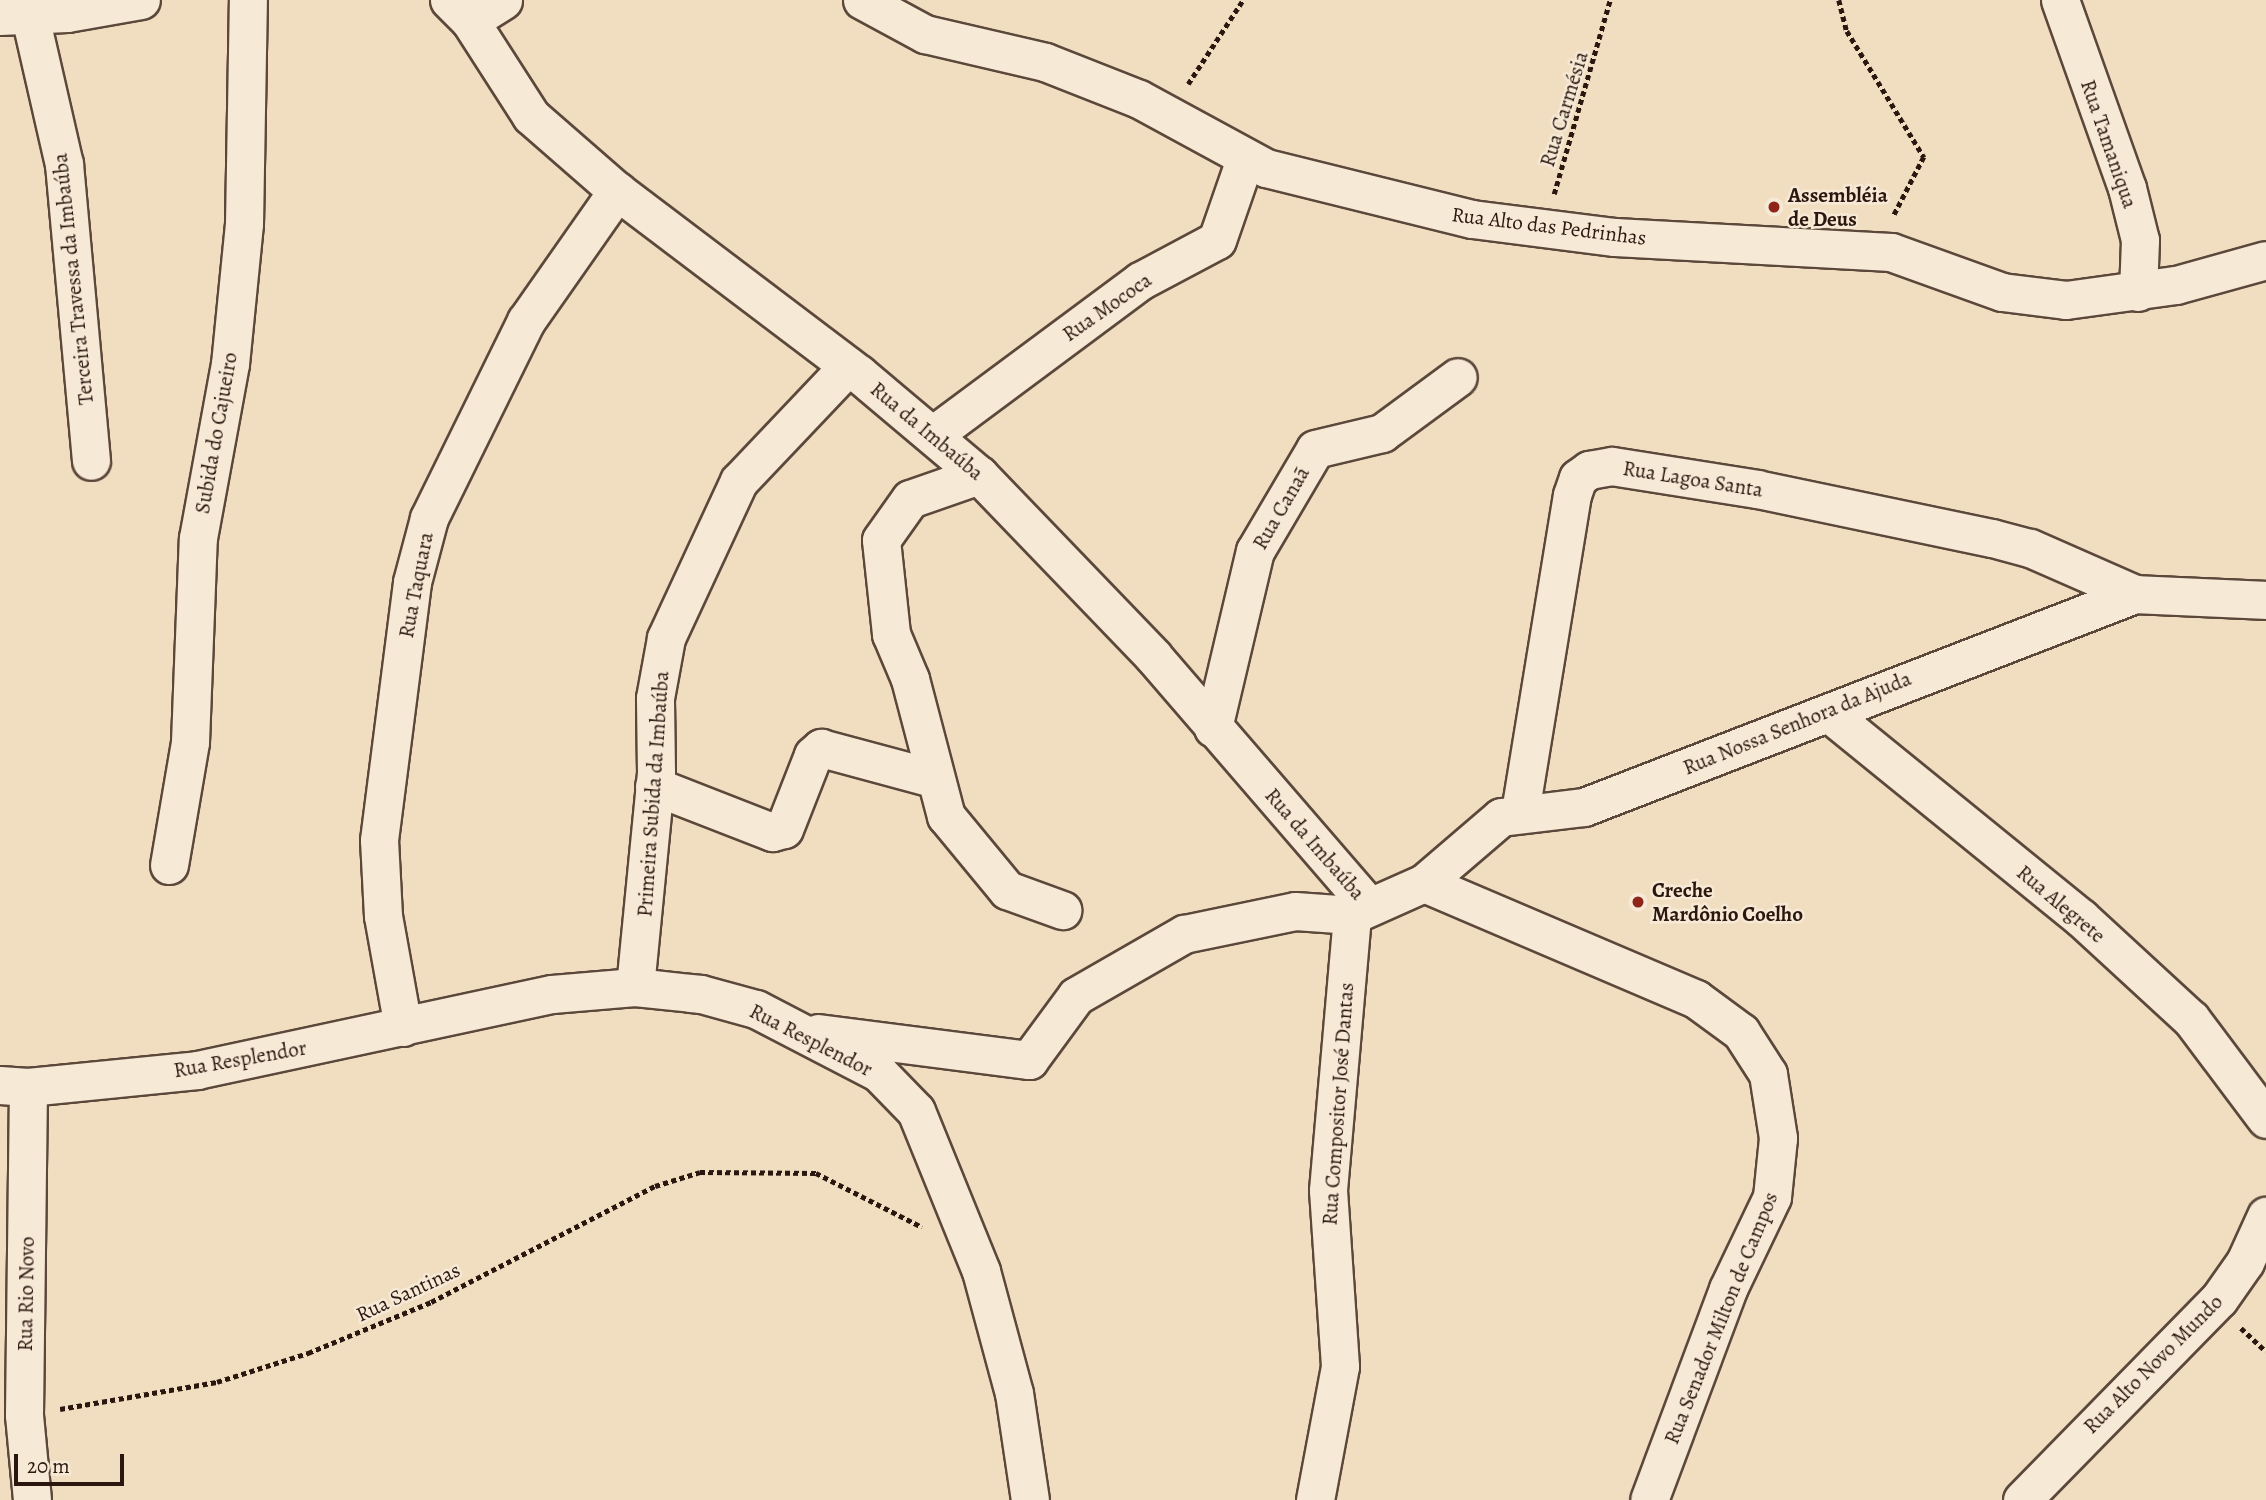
<!DOCTYPE html>
<meta charset="utf-8">
<style>
body{margin:0}
#map{position:relative;width:2266px;height:1500px;overflow:hidden;background:#f1ddc0;font-family:Alegreya,serif}
div>[style]{position:absolute}
.path>*{height:4.5px;margin-top:-2.25px;transform-origin:0;background:repeating-linear-gradient(90deg,#2b170f 0 5px,transparent 0 8.5px)}
.roads{filter:drop-shadow(2px 0 #5c483b) drop-shadow(-2px 0 #5c483b) drop-shadow(0 2px #5c483b) drop-shadow(0 -2px #5c483b)}
.street>*{height:37px;margin:-18.5px;padding:0 18.5px;transform-origin:18.5px;border-radius:18.5px;background:#f6e9d6}
.dots>*{width:19px;height:19px;translate:-50% -50%;box-sizing:border-box;border:4px solid #f6e9d6;border-radius:50%}
span{translate:-50% -50%;white-space:nowrap;text-align:center;line-height:1.15;-webkit-text-stroke:5px #f6e9d6;paint-order:stroke}
.street-label{font-size:21px;color:#2b170f}
.poi-label{font-size:21px;color:#2b170f;font-weight:700}
.left{translate:0 -50%;text-align:left}
.scale{position:absolute;left:14px;top:1454px;width:110px;height:32px;box-sizing:border-box;border:4px solid #2b170f;border-top:0;padding-left:9px;font-size:21px;line-height:24px;white-space:nowrap;color:#2b170f;-webkit-text-stroke:5px #f6e9d6;paint-order:stroke}
</style>
<div id="map">
<div class="path">
<i style="left:1839px;top:0;width:32px;rotate:76deg"></i>
<i style="left:1847px;top:31px;width:148px;rotate:58.6deg"></i>
<i style="left:1924px;top:157px;width:65px;rotate:117.3deg"></i>
<i style="left:1188px;top:84px;width:100px;rotate:-56.8deg"></i>
<i style="left:1554px;top:194px;width:202px;rotate:-73.9deg"></i>
<i style="left:2241px;top:1328px;width:34px;rotate:43deg"></i>
<i style="left:60px;top:1409px;width:159px;rotate:-9.8deg"></i>
<i style="left:217px;top:1382px;width:96px;rotate:-17.7deg"></i>
<i style="left:308px;top:1353px;width:133px;rotate:-22.5deg"></i>
<i style="left:431px;top:1302px;width:252px;rotate:-27.4deg"></i>
<i style="left:655px;top:1186px;width:47px;rotate:-17.3deg"></i>
<i style="left:700px;top:1172px;width:116px;rotate:0.5deg"></i>
<i style="left:816px;top:1173px;width:119px;rotate:27deg"></i>
</div>
<div class="roads">
<div class="street">
<i style="left:449px;top:0;width:30px;rotate:45deg"></i>
<i style="left:470px;top:21px;width:113px;rotate:57.3deg"></i>
<i style="left:531px;top:116px;width:114px;rotate:41.1deg"></i>
<i style="left:617px;top:191px;width:303px;rotate:37.1deg"></i>
<i style="left:859px;top:374px;width:157px;rotate:40.1deg"></i>
<i style="left:979px;top:475px;width:251px;rotate:46.1deg"></i>
<i style="left:1153px;top:656px;width:330px;rotate:49.2deg"></i>
<i style="left:862px;top:0;width:72px;rotate:28.4deg"></i>
<i style="left:925px;top:34px;width:123px;rotate:13.1deg"></i>
<i style="left:1045px;top:62px;width:101px;rotate:21.5deg"></i>
<i style="left:1139px;top:99px;width:145px;rotate:28.5deg"></i>
<i style="left:1266px;top:168px;width:212px;rotate:13.9deg"></i>
<i style="left:1472px;top:219px;width:144px;rotate:7.2deg"></i>
<i style="left:1615px;top:237px;width:276px;rotate:3.1deg"></i>
<i style="left:1891px;top:252px;width:118px;rotate:19.8deg"></i>
<i style="left:2002px;top:292px;width:64px;rotate:7.1deg"></i>
<i style="left:2066px;top:300px;width:111px;rotate:-7.8deg"></i>
<i style="left:2176px;top:285px;width:93px;rotate:-15.5deg"></i>
<i style="left:2060px;top:0;width:200px;rotate:70.4deg"></i>
<i style="left:2127px;top:188px;width:54px;rotate:76deg"></i>
<i style="left:2140px;top:240px;width:52px;rotate:92.2deg"></i>
<i style="left:0;top:16px;width:67px;rotate:-2.6deg"></i>
<i style="left:67px;top:13px;width:75px;rotate:-10deg"></i>
<i style="left:30px;top:16px;width:152px;rotate:77.1deg"></i>
<i style="left:64px;top:164px;width:298px;rotate:84.8deg"></i>
<i style="left:470px;top:21px;width:39px;rotate:-32deg"></i>
<i style="left:934px;top:434px;width:257px;rotate:-36.6deg"></i>
<i style="left:1140px;top:281px;width:87px;rotate:-28deg"></i>
<i style="left:1217px;top:240px;width:86px;rotate:-70.9deg"></i>
<i style="left:979px;top:475px;width:73px;rotate:160.8deg"></i>
<i style="left:910px;top:499px;width:50px;rotate:125.3deg"></i>
<i style="left:881px;top:540px;width:95px;rotate:83.9deg"></i>
<i style="left:891px;top:634px;width:49px;rotate:67.1deg"></i>
<i style="left:910px;top:679px;width:142px;rotate:75.3deg"></i>
<i style="left:946px;top:816px;width:96px;rotate:50.5deg"></i>
<i style="left:1007px;top:890px;width:59px;rotate:20deg"></i>
<i style="left:1830px;top:714px;width:323px;rotate:39.1deg"></i>
<i style="left:2081px;top:918px;width:149px;rotate:42.6deg"></i>
<i style="left:2191px;top:1019px;width:125px;rotate:53.1deg"></i>
<i style="left:1213px;top:728px;width:182px;rotate:-76.7deg"></i>
<i style="left:1255px;top:551px;width:118px;rotate:-59.5deg"></i>
<i style="left:1315px;top:449px;width:69px;rotate:-13.4deg"></i>
<i style="left:1382px;top:433px;width:94px;rotate:-36.4deg"></i>
<i style="left:654px;top:786px;width:127px;rotate:21.3deg"></i>
<i style="left:772px;top:832px;width:12px;rotate:-14deg"></i>
<i style="left:784px;top:829px;width:79px;rotate:-68.6deg"></i>
<i style="left:813px;top:755px;width:11px;rotate:-41deg"></i>
<i style="left:821px;top:748px;width:115px;rotate:15.1deg"></i>
<i style="left:1520px;top:812px;width:321px;rotate:-80.7deg"></i>
<i style="left:1572px;top:495px;width:18px;rotate:-71deg"></i>
<i style="left:1578px;top:478px;width:14px;rotate:-36deg"></i>
<i style="left:1589px;top:470px;width:23px;rotate:-10deg"></i>
<i style="left:1612px;top:466px;width:147px;rotate:9deg"></i>
<i style="left:1757px;top:489px;width:240px;rotate:11.8deg"></i>
<i style="left:1992px;top:538px;width:39px;rotate:15deg"></i>
<i style="left:2030px;top:548px;width:115px;rotate:23.7deg"></i>
<i style="left:169px;top:865px;width:125px;rotate:-80.3deg"></i>
<i style="left:190px;top:742px;width:204px;rotate:-87.8deg"></i>
<i style="left:198px;top:538px;width:177px;rotate:-79.6deg"></i>
<i style="left:230px;top:364px;width:141px;rotate:-84.3deg"></i>
<i style="left:244px;top:224px;width:224px;rotate:-89deg"></i>
<i style="left:1424px;top:883px;width:296px;rotate:23.1deg"></i>
<i style="left:1696px;top:999px;width:56px;rotate:36.3deg"></i>
<i style="left:1741px;top:1032px;width:50px;rotate:57.3deg"></i>
<i style="left:1768px;top:1074px;width:65px;rotate:81.1deg"></i>
<i style="left:1778px;top:1138px;width:59px;rotate:95.8deg"></i>
<i style="left:1772px;top:1197px;width:102px;rotate:115.6deg"></i>
<i style="left:1728px;top:1289px;width:225px;rotate:110.5deg"></i>
<i style="left:1352px;top:915px;width:79px;rotate:-24deg"></i>
<i style="left:1424px;top:883px;width:101px;rotate:-40.6deg"></i>
<i style="left:1501px;top:817px;width:84px;rotate:-6.9deg"></i>
<i style="left:1584px;top:807px;width:591px;rotate:-21.14deg"></i>
<i style="left:2135px;top:594px;width:131px;rotate:2.6deg"></i>
<i style="left:635px;top:987px;width:216px;rotate:-84.4deg"></i>
<i style="left:656px;top:772px;width:74px;rotate:-90.8deg"></i>
<i style="left:655px;top:698px;width:61px;rotate:-79.6deg"></i>
<i style="left:666px;top:638px;width:173px;rotate:-65.1deg"></i>
<i style="left:739px;top:481px;width:158px;rotate:-46.5deg"></i>
<i style="left:403px;top:1027px;width:113px;rotate:-100.2deg"></i>
<i style="left:383px;top:916px;width:76px;rotate:-93deg"></i>
<i style="left:379px;top:840px;width:260px;rotate:-82.7deg"></i>
<i style="left:412px;top:582px;width:66px;rotate:-75.1deg"></i>
<i style="left:429px;top:518px;width:220px;rotate:-63.8deg"></i>
<i style="left:526px;top:321px;width:159px;rotate:-55deg"></i>
<i style="left:818px;top:1033px;width:213px;rotate:7.3deg"></i>
<i style="left:1029px;top:1060px;width:79px;rotate:-53.7deg"></i>
<i style="left:1076px;top:996px;width:125px;rotate:-29.9deg"></i>
<i style="left:1184px;top:934px;width:113px;rotate:-11.7deg"></i>
<i style="left:1295px;top:911px;width:57px;rotate:4deg"></i>
<i style="left:0;top:1085px;width:28px;rotate:4deg"></i>
<i style="left:28px;top:1087px;width:170px;rotate:-5.7deg"></i>
<i style="left:197px;top:1070px;width:363px;rotate:-12.1deg"></i>
<i style="left:552px;top:994px;width:83px;rotate:-4.8deg"></i>
<i style="left:635px;top:987px;width:66px;rotate:6.1deg"></i>
<i style="left:701px;top:994px;width:57px;rotate:15.3deg"></i>
<i style="left:756px;top:1009px;width:139px;rotate:27.5deg"></i>
<i style="left:879px;top:1073px;width:53px;rotate:45.8deg"></i>
<i style="left:916px;top:1111px;width:173px;rotate:67.9deg"></i>
<i style="left:981px;top:1271px;width:126px;rotate:74.9deg"></i>
<i style="left:1014px;top:1393px;width:108px;rotate:81.5deg"></i>
<i style="left:28px;top:1087px;width:328px;rotate:90.7deg"></i>
<i style="left:24px;top:1415px;width:85px;rotate:84.6deg"></i>
<i style="left:1315px;top:1500px;width:136px;rotate:-79.4deg"></i>
<i style="left:1340px;top:1366px;width:176px;rotate:-93.9deg"></i>
<i style="left:1328px;top:1190px;width:276px;rotate:-85deg"></i>
<i style="left:2022px;top:1500px;width:281px;rotate:-45.6deg"></i>
<i style="left:2219px;top:1299px;width:45px;rotate:-54.9deg"></i>
<i style="left:2245px;top:1262px;width:51px;rotate:-65.5deg"></i>
</div>
</div>
<div class="dots">
<i style="left:1774px;top:207px;background:#8f2418"></i>
<i style="left:1638px;top:902px;background:#8f2418"></i>
</div>
<div class="street-label">
<span style="left:1564px;top:109px;rotate:-73deg">Rua Carmésia</span>
<span style="left:2109px;top:144px;rotate:71deg">Rua Tamaniqua</span>
<span style="left:1549px;top:226px;rotate:7deg">Rua Alto das Pedrinhas</span>
<span style="left:73px;top:279px;rotate:-96deg">Terceira Travessa da Imbaúba</span>
<span style="left:1107px;top:307px;rotate:-35deg">Rua Mococa</span>
<span style="left:927px;top:431px;rotate:40deg">Rua da Imbaúba</span>
<span style="left:216px;top:433px;rotate:-80deg">Subida do Cajueiro</span>
<span style="left:1693px;top:479px;rotate:9deg">Rua Lagoa Santa</span>
<span style="left:1281px;top:508px;rotate:-60deg">Rua Canaã</span>
<span style="left:416px;top:585px;rotate:-79deg">Rua Taquara</span>
<span style="left:1797px;top:723px;rotate:-22deg">Rua Nossa Senhora da Ajuda</span>
<span style="left:653px;top:794px;rotate:-86deg">Primeira Subida da Imbaúba</span>
<span style="left:1315px;top:844px;rotate:49deg">Rua da Imbaúba</span>
<span style="left:2061px;top:904px;rotate:40deg">Rua Alegrete</span>
<span style="left:811px;top:1040px;rotate:27deg">Rua Resplendor</span>
<span style="left:240px;top:1059px;rotate:-10deg">Rua Resplendor</span>
<span style="left:1338px;top:1104px;rotate:-86deg">Rua Compositor José Dantas</span>
<span style="left:408px;top:1292px;rotate:-25deg">Rua Santinas</span>
<span style="left:26px;top:1294px;rotate:-89deg">Rua Rio Novo</span>
<span style="left:1721px;top:1318px;rotate:-68deg">Rua Senador Milton de Campos</span>
<span style="left:2153px;top:1364px;rotate:-45deg">Rua Alto Novo Mundo</span>
</div>
<div class="poi-label">
<span class="left" style="left:1788px;top:207px">Assembléia<br>de Deus</span>
<span class="left" style="left:1652px;top:902px">Creche<br>Mardônio Coelho</span>
</div>
<div class="scale">20 m</div>
</div>
